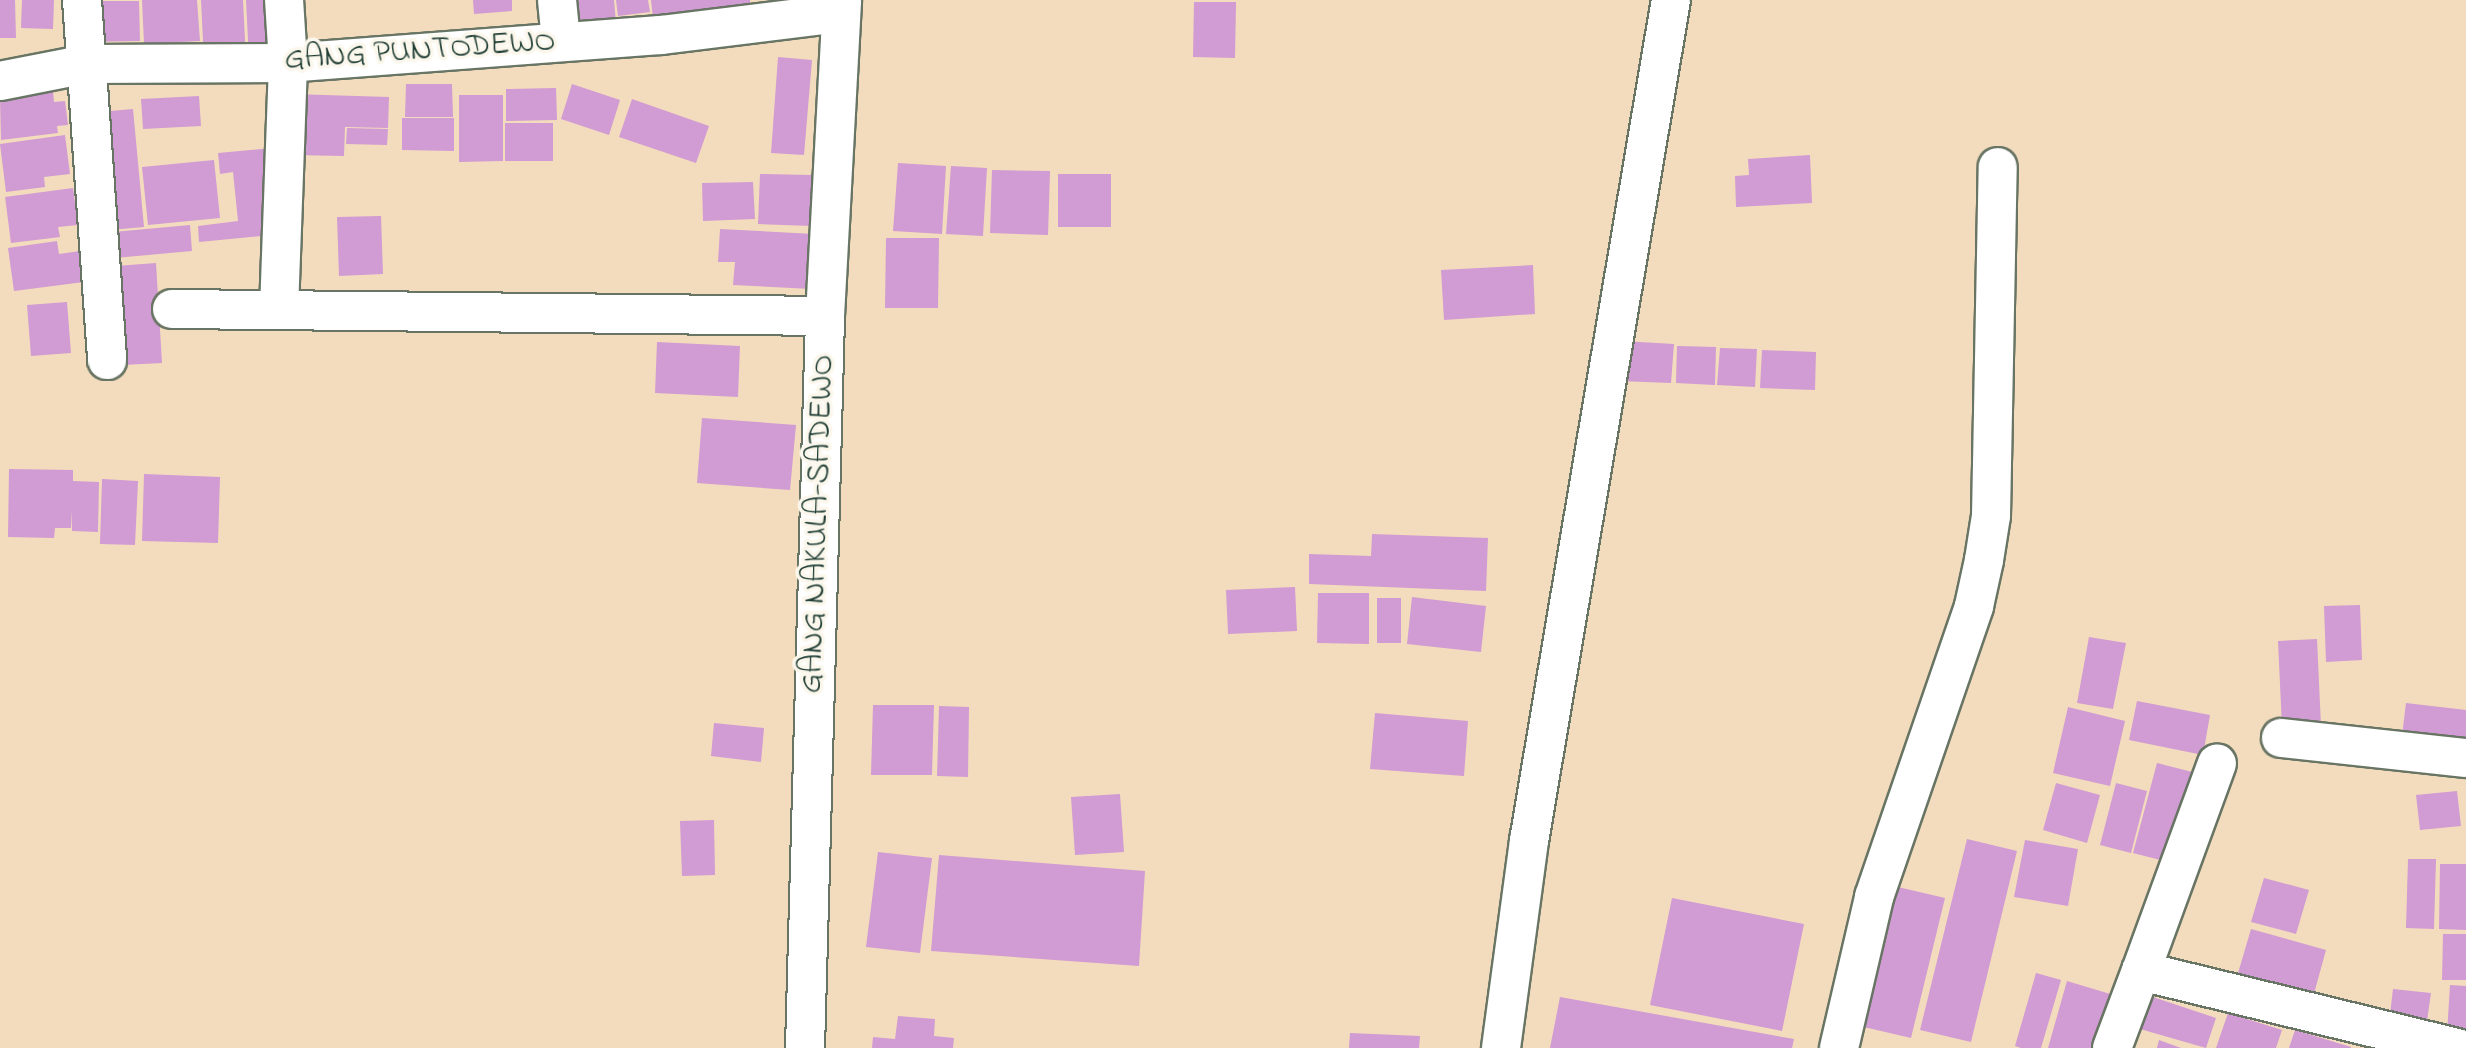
<!DOCTYPE html>
<style>
body{margin:0}
#map{position:relative;width:2466px;height:1048px;overflow:hidden;background:#f3dcbd;font-family:"Indie Flower",sans-serif}
div>[style]{position:absolute}
.building>*{inset:0;background:#d19bd3}
.roads{filter:drop-shadow(2px 0 #697564) drop-shadow(-2px 0 #697564) drop-shadow(0 2px #697564) drop-shadow(0 -2px #697564)}
.minor>*{height:38px;margin:-19px;padding:0 19px;transform-origin:19px;border-radius:19px;background:#fff}
span{translate:-50% -50%;white-space:nowrap;text-align:center;line-height:1.15;-webkit-text-stroke:7px #fbf7ec;paint-order:stroke}
.street-label{font-size:32px;color:#1f3d34}
</style>
<div id="map">
<div class="building">
<i style="clip-path:polygon(0 0,15px 0,16px 38px,0 38px)"></i>
<i style="clip-path:polygon(22px 0,54px 0,53px 29px,21px 28px)"></i>
<i style="clip-path:polygon(142px 0,197px 0,200px 41px,144px 44px)"></i>
<i style="clip-path:polygon(201px 0,243px 0,246px 59px,204px 61px)"></i>
<i style="clip-path:polygon(246px 0,277px 0,281px 58px,249px 61px)"></i>
<i style="clip-path:polygon(473px 0,512px 0,512px 11px,474px 14px)"></i>
<i style="clip-path:polygon(560px 0,614px 0,616px 23px,561px 26px)"></i>
<i style="clip-path:polygon(616px 0,648px 0,650px 12px,618px 16px)"></i>
<i style="clip-path:polygon(651px 0,750px 0,750px 11px,654px 28px)"></i>
<i style="clip-path:polygon(88px 1px,139px 1px,140px 41px,88px 42px)"></i>
<i style="clip-path:polygon(1194px 2px,1236px 2px,1235px 58px,1193px 57px)"></i>
<i style="clip-path:polygon(778px 57px,812px 60px,804px 155px,771px 153px)"></i>
<i style="clip-path:polygon(406px 84px,452px 84px,453px 117px,405px 117px)"></i>
<i style="clip-path:polygon(572px 84px,620px 100px,609px 135px,561px 119px)"></i>
<i style="clip-path:polygon(556px 88px,557px 120px,506px 121px,506px 89px)"></i>
<i style="clip-path:polygon(53px 91px,54px 102px,65px 101px,68px 125px,57px 126px,58px 133px,1px 140px,0 98px)"></i>
<i style="clip-path:polygon(292px 94px,389px 97px,388px 128px,345px 127px,344px 156px,291px 155px)"></i>
<i style="clip-path:polygon(459px 95px,503px 95px,503px 161px,459px 162px)"></i>
<i style="clip-path:polygon(199px 96px,201px 126px,143px 129px,141px 99px)"></i>
<i style="clip-path:polygon(632px 99px,709px 126px,696px 163px,619px 137px)"></i>
<i style="clip-path:polygon(133px 109px,144px 227px,110px 230px,99px 112px)"></i>
<i style="clip-path:polygon(402px 118px,454px 118px,454px 151px,402px 150px)"></i>
<i style="clip-path:polygon(505px 123px,553px 123px,553px 161px,505px 161px)"></i>
<i style="clip-path:polygon(347px 128px,388px 129px,387px 145px,346px 144px)"></i>
<i style="clip-path:polygon(65px 135px,70px 174px,44px 177px,45px 187px,6px 192px,0 144px)"></i>
<i style="clip-path:polygon(272px 148px,281px 234px,199px 242px,198px 226px,238px 221px,233px 172px,220px 174px,218px 153px)"></i>
<i style="clip-path:polygon(1810px 155px,1812px 203px,1736px 207px,1735px 176px,1749px 175px,1748px 159px)"></i>
<i style="clip-path:polygon(214px 160px,220px 218px,148px 225px,142px 167px)"></i>
<i style="clip-path:polygon(898px 163px,946px 166px,942px 234px,893px 231px)"></i>
<i style="clip-path:polygon(951px 166px,987px 168px,983px 236px,946px 234px)"></i>
<i style="clip-path:polygon(992px 170px,1050px 171px,1048px 235px,990px 233px)"></i>
<i style="clip-path:polygon(760px 174px,814px 175px,812px 226px,758px 224px)"></i>
<i style="clip-path:polygon(1058px 174px,1111px 174px,1111px 227px,1058px 227px)"></i>
<i style="clip-path:polygon(753px 182px,755px 219px,703px 221px,702px 183px)"></i>
<i style="clip-path:polygon(73px 188px,78px 225px,58px 227px,60px 237px,11px 243px,5px 197px)"></i>
<i style="clip-path:polygon(381px 216px,383px 274px,339px 276px,337px 217px)"></i>
<i style="clip-path:polygon(190px 225px,192px 251px,115px 258px,113px 232px)"></i>
<i style="clip-path:polygon(720px 229px,814px 234px,811px 289px,733px 285px,735px 262px,718px 262px)"></i>
<i style="clip-path:polygon(886px 238px,939px 238px,938px 308px,885px 308px)"></i>
<i style="clip-path:polygon(57px 241px,59px 254px,80px 251px,84px 282px,14px 291px,8px 248px)"></i>
<i style="clip-path:polygon(156px 263px,162px 363px,122px 365px,116px 266px)"></i>
<i style="clip-path:polygon(1533px 265px,1535px 314px,1444px 320px,1441px 270px)"></i>
<i style="clip-path:polygon(67px 302px,71px 353px,31px 356px,27px 305px)"></i>
<i style="clip-path:polygon(1622px 341px,1674px 344px,1671px 383px,1619px 381px)"></i>
<i style="clip-path:polygon(657px 342px,740px 346px,738px 397px,655px 393px)"></i>
<i style="clip-path:polygon(1677px 346px,1716px 347px,1715px 385px,1676px 383px)"></i>
<i style="clip-path:polygon(1720px 348px,1757px 349px,1755px 387px,1717px 385px)"></i>
<i style="clip-path:polygon(1762px 350px,1816px 352px,1815px 390px,1760px 388px)"></i>
<i style="clip-path:polygon(702px 418px,796px 425px,790px 490px,697px 483px)"></i>
<i style="clip-path:polygon(9px 469px,73px 470px,73px 481px,99px 482px,98px 532px,72px 531px,72px 510px,71px 528px,55px 528px,54px 538px,8px 537px)"></i>
<i style="clip-path:polygon(144px 474px,220px 477px,218px 543px,142px 541px)"></i>
<i style="clip-path:polygon(102px 479px,138px 481px,135px 545px,100px 544px)"></i>
<i style="clip-path:polygon(1372px 534px,1488px 538px,1486px 591px,1309px 584px,1309px 554px,1371px 556px)"></i>
<i style="clip-path:polygon(1295px 587px,1297px 631px,1228px 634px,1226px 590px)"></i>
<i style="clip-path:polygon(1318px 593px,1369px 593px,1369px 644px,1317px 643px)"></i>
<i style="clip-path:polygon(1412px 597px,1486px 606px,1481px 652px,1407px 644px)"></i>
<i style="clip-path:polygon(1377px 598px,1401px 598px,1401px 643px,1377px 643px)"></i>
<i style="clip-path:polygon(2360px 605px,2362px 660px,2326px 662px,2324px 606px)"></i>
<i style="clip-path:polygon(2089px 637px,2126px 643px,2113px 709px,2077px 703px)"></i>
<i style="clip-path:polygon(2317px 639px,2321px 726px,2282px 727px,2278px 641px)"></i>
<i style="clip-path:polygon(2137px 701px,2210px 715px,2203px 755px,2129px 740px)"></i>
<i style="clip-path:polygon(2406px 703px,2466px 710px,2466px 751px,2401px 744px)"></i>
<i style="clip-path:polygon(873px 705px,934px 705px,932px 775px,871px 775px)"></i>
<i style="clip-path:polygon(939px 706px,969px 707px,968px 777px,937px 776px)"></i>
<i style="clip-path:polygon(2068px 707px,2125px 721px,2110px 786px,2053px 773px)"></i>
<i style="clip-path:polygon(1375px 713px,1468px 721px,1464px 776px,1370px 769px)"></i>
<i style="clip-path:polygon(714px 723px,764px 728px,761px 762px,711px 756px)"></i>
<i style="clip-path:polygon(2157px 763px,2200px 774px,2176px 864px,2133px 853px)"></i>
<i style="clip-path:polygon(2056px 783px,2100px 795px,2087px 843px,2043px 830px)"></i>
<i style="clip-path:polygon(2116px 783px,2147px 791px,2131px 853px,2100px 845px)"></i>
<i style="clip-path:polygon(2457px 791px,2461px 826px,2420px 830px,2416px 795px)"></i>
<i style="clip-path:polygon(1120px 794px,1124px 852px,1075px 855px,1071px 797px)"></i>
<i style="clip-path:polygon(714px 820px,715px 875px,682px 876px,680px 821px)"></i>
<i style="clip-path:polygon(1967px 839px,2017px 851px,1971px 1042px,1920px 1030px)"></i>
<i style="clip-path:polygon(2025px 840px,2078px 849px,2068px 906px,2014px 897px)"></i>
<i style="clip-path:polygon(878px 852px,932px 858px,920px 953px,866px 947px)"></i>
<i style="clip-path:polygon(939px 855px,1145px 871px,1139px 966px,931px 951px)"></i>
<i style="clip-path:polygon(2408px 859px,2436px 859px,2434px 929px,2406px 928px)"></i>
<i style="clip-path:polygon(2440px 864px,2466px 864px,2466px 930px,2439px 929px)"></i>
<i style="clip-path:polygon(2264px 878px,2309px 890px,2296px 934px,2251px 922px)"></i>
<i style="clip-path:polygon(1885px 884px,1945px 898px,1911px 1038px,1851px 1024px)"></i>
<i style="clip-path:polygon(1672px 898px,1804px 924px,1782px 1031px,1650px 1005px)"></i>
<i style="clip-path:polygon(2251px 929px,2326px 950px,2312px 1001px,2236px 980px)"></i>
<i style="clip-path:polygon(2443px 934px,2466px 934px,2466px 980px,2442px 980px)"></i>
<i style="clip-path:polygon(2036px 973px,2061px 980px,2041px 1048px,2021px 1048px,2015px 1046px)"></i>
<i style="clip-path:polygon(2067px 981px,2117px 996px,2102px 1048px,2048px 1048px)"></i>
<i style="clip-path:polygon(2450px 985px,2466px 986px,2466px 1035px,2447px 1034px)"></i>
<i style="clip-path:polygon(2393px 989px,2431px 993px,2426px 1028px,2389px 1023px)"></i>
<i style="clip-path:polygon(2144px 994px,2216px 1018px,2206px 1048px,2133px 1027px)"></i>
<i style="clip-path:polygon(1560px 997px,1794px 1039px,1792px 1048px,1550px 1048px)"></i>
<i style="clip-path:polygon(2228px 1013px,2282px 1030px,2276px 1048px,2216px 1048px)"></i>
<i style="clip-path:polygon(898px 1016px,935px 1019px,934px 1036px,954px 1038px,953px 1048px,872px 1048px,873px 1037px,895px 1039px)"></i>
<i style="clip-path:polygon(2295px 1030px,2351px 1047px,2351px 1048px,2289px 1048px)"></i>
<i style="clip-path:polygon(1350px 1033px,1420px 1036px,1419px 1048px,1349px 1048px)"></i>
<i style="clip-path:polygon(2159px 1040px,2181px 1048px,2157px 1048px)"></i>
</div>
<div class="roads">
<div class="minor">
<i style="left:82px;top:0;width:361px;rotate:86deg"></i>
<i style="left:557px;top:0;width:41px;rotate:84.4deg"></i>
<i style="left:0;top:81px;width:89px;rotate:-11.1deg"></i>
<i style="left:87px;top:64px;width:201px;rotate:-0.3deg"></i>
<i style="left:288px;top:63px;width:374px;rotate:-4.3deg"></i>
<i style="left:661px;top:35px;width:180px;rotate:-7deg"></i>
<i style="left:172px;top:309px;width:653px;rotate:0.61deg"></i>
<i style="left:279px;top:310px;width:247px;rotate:-87.9deg"></i>
<i style="left:288px;top:63px;width:63px;rotate:-93.6deg"></i>
<i style="left:2281px;top:738px;width:186px;rotate:6.2deg"></i>
<i style="left:2141px;top:971px;width:221px;rotate:-69.9deg"></i>
<i style="left:805px;top:1048px;width:732px;rotate:-88.43deg"></i>
<i style="left:825px;top:316px;width:316px;rotate:-86.9deg"></i>
<i style="left:1501px;top:1048px;width:209px;rotate:-82.3deg"></i>
<i style="left:1529px;top:841px;width:853px;rotate:-80.42deg"></i>
<i style="left:1839px;top:1048px;width:155px;rotate:-76.9deg"></i>
<i style="left:1874px;top:897px;width:308px;rotate:-71deg"></i>
<i style="left:1974px;top:606px;width:47px;rotate:-77.7deg"></i>
<i style="left:1984px;top:560px;width:45px;rotate:-81deg"></i>
<i style="left:1991px;top:516px;width:349px;rotate:-88.9deg"></i>
<i style="left:2112px;top:1048px;width:82px;rotate:-69.4deg"></i>
<i style="left:2141px;top:971px;width:326px;rotate:13.7deg"></i>
</div>
</div>
<div class="street-label">
<span style="left:420px;top:52px;rotate:-4deg">GANG PUNTODEWO</span>
<span style="left:819px;top:524px;rotate:-88deg">GANG NAKULA-SADEWO</span>
</div>
</div>
